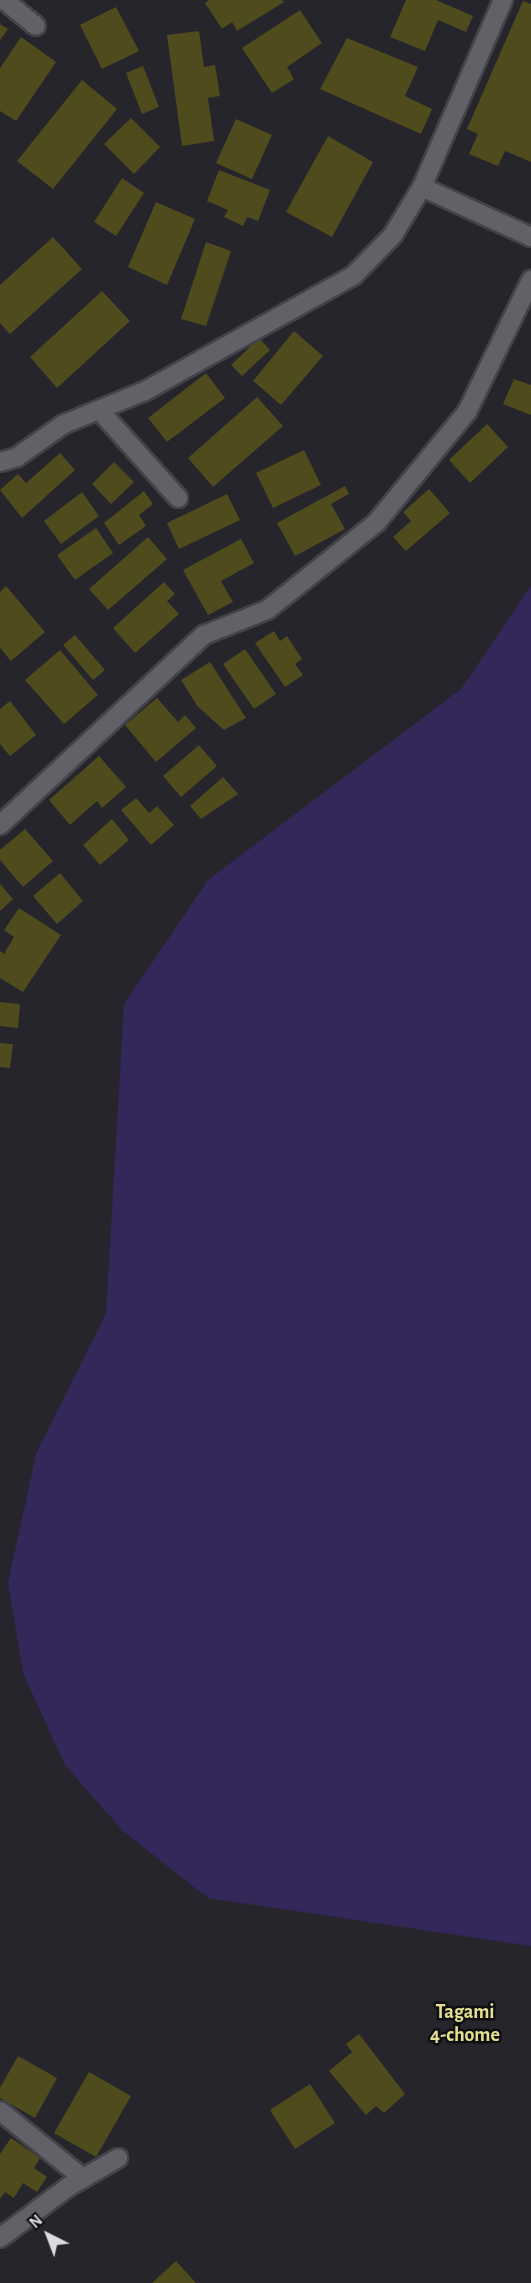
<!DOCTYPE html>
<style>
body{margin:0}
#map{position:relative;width:531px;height:2283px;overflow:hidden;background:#26252c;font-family:"Alegreya Sans",sans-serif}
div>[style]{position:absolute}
.green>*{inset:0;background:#342759}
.building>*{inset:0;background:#4f4b1d}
.roads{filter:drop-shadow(2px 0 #444349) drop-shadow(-2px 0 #444349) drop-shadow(0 2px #444349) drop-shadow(0 -2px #444349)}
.minor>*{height:18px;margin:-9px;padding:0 9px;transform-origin:9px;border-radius:9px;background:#626168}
span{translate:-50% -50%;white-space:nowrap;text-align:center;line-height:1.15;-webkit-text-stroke:5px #0f0f12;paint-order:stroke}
.neighbourhood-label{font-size:20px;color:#e5e091;font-weight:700}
.north{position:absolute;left:18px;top:2205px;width:60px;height:60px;-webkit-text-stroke:4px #0f0f12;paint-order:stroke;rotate:318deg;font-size:16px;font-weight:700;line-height:24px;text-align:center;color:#dcdbe0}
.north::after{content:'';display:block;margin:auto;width:21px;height:27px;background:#dcdbe0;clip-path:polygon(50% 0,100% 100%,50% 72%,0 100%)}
</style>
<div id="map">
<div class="green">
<i style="clip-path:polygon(531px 586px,531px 1946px,208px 1898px,123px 1831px,65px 1765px,23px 1673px,8px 1583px,36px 1454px,106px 1314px,124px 1004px,208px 880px,461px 689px)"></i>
</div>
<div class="building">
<i style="clip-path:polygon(209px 0,282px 0,284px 2px,237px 31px,232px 22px,222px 29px,205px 3px)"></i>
<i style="clip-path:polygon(406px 0,436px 0,473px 16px,466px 32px,438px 20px,425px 51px,390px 37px)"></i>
<i style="clip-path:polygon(523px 1px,531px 4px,531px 162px,505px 151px,498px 166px,469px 154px,478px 134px,467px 129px)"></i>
<i style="clip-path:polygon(116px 7px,139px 51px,102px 69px,80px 25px)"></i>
<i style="clip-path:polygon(300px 10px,322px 43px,287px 67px,294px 79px,272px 93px,242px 48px)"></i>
<i style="clip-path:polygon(0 24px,8px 29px,0 40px)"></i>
<i style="clip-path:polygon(199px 31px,204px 67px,215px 65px,220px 96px,208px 98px,214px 141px,182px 146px,167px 35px)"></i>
<i style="clip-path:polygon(21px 37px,56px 62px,16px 121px,0 111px,0 68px)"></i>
<i style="clip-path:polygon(347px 38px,418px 67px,405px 96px,432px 109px,421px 134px,320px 89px)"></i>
<i style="clip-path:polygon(143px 66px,159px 107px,142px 114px,126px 73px)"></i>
<i style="clip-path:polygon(82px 80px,117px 109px,53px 189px,17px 161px)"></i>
<i style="clip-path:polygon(131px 118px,160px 147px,134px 174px,104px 144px)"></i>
<i style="clip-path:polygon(236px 119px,272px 135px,252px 179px,216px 163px)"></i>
<i style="clip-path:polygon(328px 136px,373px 162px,332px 237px,286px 212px)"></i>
<i style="clip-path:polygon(219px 170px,270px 190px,258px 221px,247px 217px,243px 226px,224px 217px,228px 210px,207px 201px)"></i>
<i style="clip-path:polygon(122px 178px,144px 193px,116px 236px,94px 222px)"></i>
<i style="clip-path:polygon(156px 202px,195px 219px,167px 285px,128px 267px)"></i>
<i style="clip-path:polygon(53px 237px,82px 269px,10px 334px,0 323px,0 285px)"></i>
<i style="clip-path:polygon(206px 242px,231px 251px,206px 326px,181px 319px)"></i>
<i style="clip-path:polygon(102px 291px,130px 321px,57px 388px,30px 357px)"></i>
<i style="clip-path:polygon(294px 331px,323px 356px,281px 405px,253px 381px)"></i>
<i style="clip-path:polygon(259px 338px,270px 350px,242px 376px,231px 365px)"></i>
<i style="clip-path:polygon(206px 373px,225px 398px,167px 442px,148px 418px)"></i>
<i style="clip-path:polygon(514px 379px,531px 385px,531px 415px,503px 404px)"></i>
<i style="clip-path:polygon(257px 397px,283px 426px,213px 487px,188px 458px)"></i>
<i style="clip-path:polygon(487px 424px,508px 447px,470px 483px,449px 460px)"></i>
<i style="clip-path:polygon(304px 450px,321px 485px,273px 508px,256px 473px)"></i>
<i style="clip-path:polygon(60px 453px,75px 470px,22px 518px,0 490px,18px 474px,26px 483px)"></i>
<i style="clip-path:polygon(114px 462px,134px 482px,111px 504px,92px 484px)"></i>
<i style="clip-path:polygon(345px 486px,349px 494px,331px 504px,345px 529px,295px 556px,277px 523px)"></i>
<i style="clip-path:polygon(429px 489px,450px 513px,406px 551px,393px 537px,411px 521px,403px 512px)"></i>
<i style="clip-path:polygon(144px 491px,153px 504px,139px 515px,146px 526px,119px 545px,104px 523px)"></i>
<i style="clip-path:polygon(82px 492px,99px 516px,61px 544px,44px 521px)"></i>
<i style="clip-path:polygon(227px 494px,240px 520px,179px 549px,167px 523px)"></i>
<i style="clip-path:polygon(96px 528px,113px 553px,75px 580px,57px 555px)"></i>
<i style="clip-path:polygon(148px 537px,167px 559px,108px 610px,89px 589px)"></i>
<i style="clip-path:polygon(241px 539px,254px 563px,221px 581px,233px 602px,208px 615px,183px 570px)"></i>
<i style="clip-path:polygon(164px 582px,175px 594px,167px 601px,179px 614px,135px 653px,113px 628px)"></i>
<i style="clip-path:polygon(6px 586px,45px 632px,11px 661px,0 648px,0 592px)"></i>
<i style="clip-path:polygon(274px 631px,280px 641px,287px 636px,302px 659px,295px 664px,303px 675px,285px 687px,255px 643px)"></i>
<i style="clip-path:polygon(75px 635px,105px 670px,93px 680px,63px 645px)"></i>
<i style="clip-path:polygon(245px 649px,276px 694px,254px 709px,223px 664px)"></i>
<i style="clip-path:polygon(60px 650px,98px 695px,64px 724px,25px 680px)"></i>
<i style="clip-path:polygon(210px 662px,246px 718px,224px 730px,198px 707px,181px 680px)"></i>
<i style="clip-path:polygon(157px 698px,178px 722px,185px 715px,196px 728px,156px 762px,125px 725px)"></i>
<i style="clip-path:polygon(10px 701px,36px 735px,10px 756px,0 744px,0 709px)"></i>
<i style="clip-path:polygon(199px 745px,217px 766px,181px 797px,163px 776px)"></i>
<i style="clip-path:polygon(99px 756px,126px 787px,102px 808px,97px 801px,70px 825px,49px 800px)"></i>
<i style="clip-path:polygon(223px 777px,238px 794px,201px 819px,190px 806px)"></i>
<i style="clip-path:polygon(136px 798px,149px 813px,157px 806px,174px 825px,151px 845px,121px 810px)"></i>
<i style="clip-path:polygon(112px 819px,129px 840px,100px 865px,83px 845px)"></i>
<i style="clip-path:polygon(25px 829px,53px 861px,23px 887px,0 860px,0 850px)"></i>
<i style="clip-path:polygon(60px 873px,83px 901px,57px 924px,33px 896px)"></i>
<i style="clip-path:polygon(0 884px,13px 899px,0 911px)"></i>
<i style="clip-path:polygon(19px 908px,61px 935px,23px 992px,0 978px,0 951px,4px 954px,14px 937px,4px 930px)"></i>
<i style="clip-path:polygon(0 1002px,20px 1004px,18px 1028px,0 1026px)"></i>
<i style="clip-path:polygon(0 1043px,13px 1044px,10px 1068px,0 1067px)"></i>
<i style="clip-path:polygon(359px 2034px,405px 2094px,384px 2113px,376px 2106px,366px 2115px,329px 2071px,352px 2052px,346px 2044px)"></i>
<i style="clip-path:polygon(18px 2056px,57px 2078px,35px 2118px,0 2098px,0 2088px)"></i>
<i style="clip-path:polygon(89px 2072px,131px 2096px,96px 2157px,54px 2133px)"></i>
<i style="clip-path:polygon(310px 2084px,335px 2123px,295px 2149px,270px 2110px)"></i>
<i style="clip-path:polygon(11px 2138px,40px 2158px,34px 2168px,47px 2177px,37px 2192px,23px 2183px,14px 2198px,5px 2192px,0 2199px,0 2154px)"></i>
<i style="clip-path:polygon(176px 2261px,196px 2283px,152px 2283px)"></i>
</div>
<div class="roads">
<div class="minor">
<i style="left:4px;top:0;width:41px;rotate:39.1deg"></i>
<i style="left:422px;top:187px;width:204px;rotate:-66.6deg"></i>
<i style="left:100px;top:411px;width:117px;rotate:48.1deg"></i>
<i style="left:0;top:462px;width:18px;rotate:-16deg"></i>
<i style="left:17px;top:457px;width:57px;rotate:-35.1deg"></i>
<i style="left:64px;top:424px;width:87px;rotate:-22.2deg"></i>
<i style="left:145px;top:391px;width:239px;rotate:-29deg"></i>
<i style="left:354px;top:275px;width:56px;rotate:-45.7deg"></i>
<i style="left:393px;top:235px;width:56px;rotate:-58.9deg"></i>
<i style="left:422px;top:187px;width:120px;rotate:24.6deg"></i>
<i style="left:0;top:825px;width:279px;rotate:-43deg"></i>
<i style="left:204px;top:635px;width:68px;rotate:-21.6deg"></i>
<i style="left:267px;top:610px;width:139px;rotate:-38.6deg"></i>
<i style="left:376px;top:523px;width:144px;rotate:-50.7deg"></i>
<i style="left:467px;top:412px;width:147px;rotate:-64.1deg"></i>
<i style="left:0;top:2111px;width:107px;rotate:38.9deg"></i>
<i style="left:0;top:2238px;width:85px;rotate:-36.9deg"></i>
<i style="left:68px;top:2187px;width:58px;rotate:-30.1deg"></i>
</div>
</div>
<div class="neighbourhood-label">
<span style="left:465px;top:2024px">Tagami<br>4-chome</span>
</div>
<div class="north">N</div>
</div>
